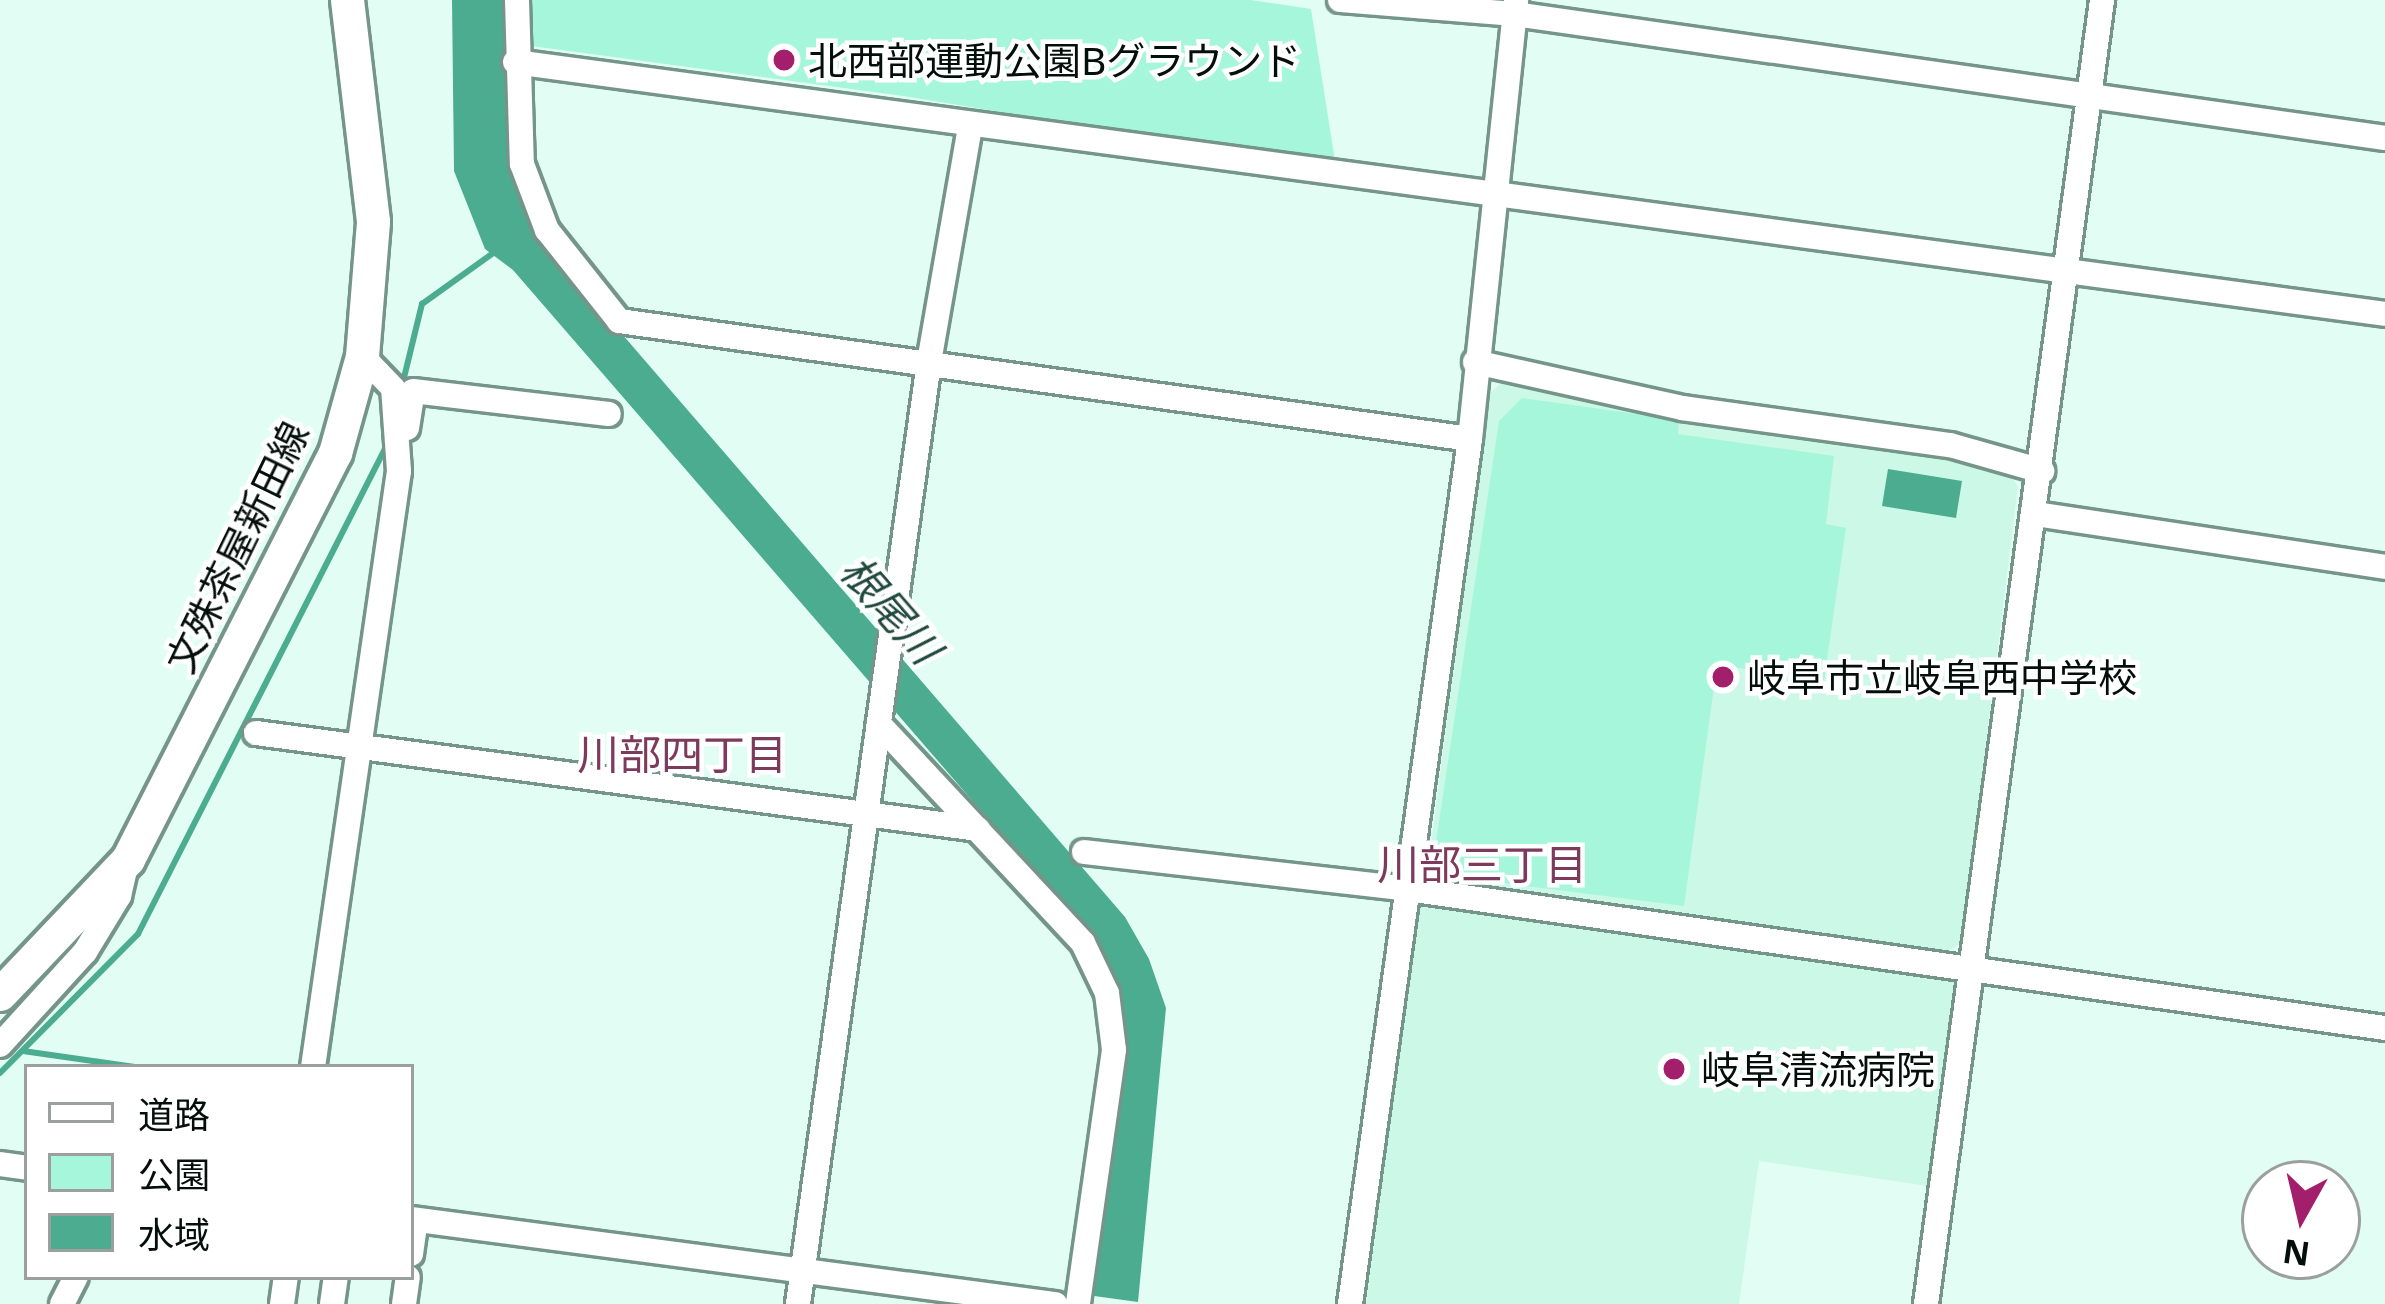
<!DOCTYPE html>
<meta charset="utf-8">
<style>
body{margin:0}
#map{position:relative;width:2385px;height:1304px;overflow:hidden;background:#e2fef4;font-family:"Noto Sans","Noto Sans JP",sans-serif}
div>[style]{position:absolute}
.built>*{inset:0;background:#ccf8e8}
.green>*{inset:0;background:#a6f6db}
.water>*{inset:0;background:#4cac8f}
.stream>*{height:6px;margin:-3px;padding:0 3px;transform-origin:3px;border-radius:3px;background:#4cac8f}
.roads{filter:drop-shadow(3px 0 #75958a) drop-shadow(-3px 0 #75958a) drop-shadow(0 3px #75958a) drop-shadow(0 -3px #75958a)}
.minor>*{height:24px;margin:-12px;padding:0 12px;transform-origin:12px;border-radius:12px;background:#fff}
.secondary>*{height:33px;margin:-16.5px;padding:0 16.5px;transform-origin:16.5px;border-radius:16.5px;background:#fff}
.dots>*{width:33px;height:33px;translate:-50% -50%;box-sizing:border-box;border:6px solid #fff;border-radius:50%}
span{translate:-50% -50%;white-space:nowrap;text-align:center;line-height:1.15;-webkit-text-stroke:9px #fff;paint-order:stroke}
.poi-label{font-size:39px;color:#040e0a}
.left{translate:0 -50%;text-align:left}
.street-label{font-size:39px;color:#040e0a}
.water-label{font-size:42px;color:#20493d;font-style:italic}
.neighbourhood-label{font-size:42px;color:#7d3b5b}
.legend{position:absolute;left:24px;top:1064px;width:390px;height:216px;box-sizing:border-box;background:#fff;border:3px solid #9b9f9d;margin:0;padding:15px 21px;list-style:none;font-size:36px;color:#040e0a}
.legend li{display:flex;align-items:center;gap:24px;height:60px}
.legend b{width:60px;border:3px solid #9b9f9d}
.north{position:absolute;left:2241px;top:1160px;width:120px;height:120px;box-sizing:border-box;background:#fff;border:3px solid #9b9f9d;border-radius:50%;rotate:188deg;font-size:33px;font-weight:700;line-height:48px;text-align:center;color:#040e0a}
.north::after{content:'';display:block;margin:auto;width:42px;height:54px;background:#a31e6b;clip-path:polygon(50% 0,100% 100%,50% 72%,0 100%)}
</style>
<div id="map">
<div class="built">
<i style="clip-path:polygon(1503px 381px,1928px 450px,2010px 475px,2018px 486px,1961px 943px,1947px 952px,1439px 881px,1428px 868px,1489px 394px)"></i>
<i style="clip-path:polygon(1420px 897px,1964px 977px,1934px 1187px,1759px 1161px,1739px 1304px,1366px 1304px)"></i>
</div>
<div class="green">
<i style="clip-path:polygon(532px 0,1251px 0,1311px 9px,1336px 167px,903px 96px,531px 46px)"></i>
<i style="clip-path:polygon(1522px 398px,1679px 420px,1678px 434px,1834px 456px,1826px 524px,1846px 528px,1824px 680px,1717px 665px,1684px 906px,1447px 876px,1433px 862px,1499px 421px)"></i>
</div>
<div class="water">
<i style="clip-path:polygon(452px 0,511px 0,509px 167px,540px 239px,1125px 917px,1149px 959px,1166px 1008px,1138px 1302px,1087px 1295px,1118px 993px,1099px 947px,513px 270px,485px 249px,454px 171px)"></i>
<i style="clip-path:polygon(1888px 469px,1962px 481px,1956px 518px,1882px 506px)"></i>
</div>
<div class="stream">
<i style="left:401px;top:390px;width:89px;rotate:-76.3deg"></i>
<i style="left:422px;top:304px;width:91px;rotate:-35.6deg"></i>
<i style="left:406px;top:438px;width:25px;rotate:81deg"></i>
<i style="left:23px;top:1051px;width:113px;rotate:8.1deg"></i>
<i style="left:326px;top:1067px;width:146px;rotate:-82.1deg"></i>
<i style="left:0;top:1073px;width:196px;rotate:-45.2deg"></i>
<i style="left:138px;top:934px;width:551px;rotate:-63.02deg"></i>
</div>
<div class="roads">
<div class="minor">
<i style="left:517px;top:0;width:164px;rotate:88.3deg"></i>
<i style="left:522px;top:164px;width:71px;rotate:69.3deg"></i>
<i style="left:547px;top:230px;width:116px;rotate:51.6deg"></i>
<i style="left:619px;top:321px;width:859px;rotate:7.89deg"></i>
<i style="left:1340px;top:0;width:176px;rotate:4.6deg"></i>
<i style="left:1515px;top:14px;width:879px;rotate:8.11deg"></i>
<i style="left:515px;top:62px;width:1887px;rotate:7.67deg"></i>
<i style="left:1475px;top:362px;width:212px;rotate:12.5deg"></i>
<i style="left:1682px;top:408px;width:271px;rotate:7.9deg"></i>
<i style="left:1950px;top:445px;width:96px;rotate:15.8deg"></i>
<i style="left:407px;top:428px;width:37px;rotate:-81deg"></i>
<i style="left:413px;top:391px;width:197px;rotate:6.7deg"></i>
<i style="left:2035px;top:514px;width:354px;rotate:8.6deg"></i>
<i style="left:879px;top:724px;width:299px;rotate:47deg"></i>
<i style="left:1083px;top:943px;width:55px;rotate:64.4deg"></i>
<i style="left:1107px;top:993px;width:57px;rotate:83deg"></i>
<i style="left:1114px;top:1050px;width:257px;rotate:98.1deg"></i>
<i style="left:256px;top:733px;width:728px;rotate:7.57deg"></i>
<i style="left:1084px;top:852px;width:325px;rotate:6.5deg"></i>
<i style="left:1407px;top:889px;width:988px;rotate:8.09deg"></i>
<i style="left:0;top:1045px;width:126px;rotate:-47.6deg"></i>
<i style="left:85px;top:952px;width:66px;rotate:-58.7deg"></i>
<i style="left:119px;top:896px;width:35px;rotate:-77deg"></i>
<i style="left:313px;top:1067px;width:602px;rotate:-81.79deg"></i>
<i style="left:399px;top:471px;width:83px;rotate:-94.1deg"></i>
<i style="left:393px;top:388px;width:45px;rotate:-134.1deg"></i>
<i style="left:0;top:1164px;width:27px;rotate:8deg"></i>
<i style="left:411px;top:1219px;width:650px;rotate:7.52deg"></i>
<i style="left:411px;top:1254px;width:34px;rotate:-82deg"></i>
<i style="left:62px;top:1304px;width:30px;rotate:-63deg"></i>
<i style="left:282px;top:1304px;width:27px;rotate:-82deg"></i>
<i style="left:332px;top:1304px;width:27px;rotate:-82deg"></i>
<i style="left:404px;top:1304px;width:27px;rotate:-82deg"></i>
<i style="left:798px;top:1304px;width:951px;rotate:-82.08deg"></i>
<i style="left:929px;top:362px;width:240px;rotate:-80.1deg"></i>
<i style="left:1350px;top:1304px;width:873px;rotate:-82.1deg"></i>
<i style="left:1470px;top:439px;width:441px;rotate:-84deg"></i>
<i style="left:1926px;top:1304px;width:1316px;rotate:-82.31deg"></i>
</div>
<div class="secondary">
<i style="left:0;top:994px;width:186px;rotate:-46.5deg"></i>
<i style="left:128px;top:859px;width:456px;rotate:-63deg"></i>
<i style="left:335px;top:453px;width:101px;rotate:-74.4deg"></i>
<i style="left:362px;top:356px;width:135px;rotate:-85.3deg"></i>
<i style="left:373px;top:221px;width:223px;rotate:-96.7deg"></i>
</div>
</div>
<div class="dots">
<i style="left:784px;top:60px;background:#a31e6b"></i>
<i style="left:1723px;top:677px;background:#a31e6b"></i>
<i style="left:1674px;top:1069px;background:#a31e6b"></i>
</div>
<div class="poi-label">
<span class="left" style="left:808px;top:60px">北西部運動公園Bグラウンド</span>
<span class="left" style="left:1747px;top:677px">岐阜市立岐阜西中学校</span>
<span class="left" style="left:1701px;top:1069px">岐阜清流病院</span>
</div>
<div class="street-label">
<span style="left:237px;top:547px;rotate:-64deg">文殊茶屋新田線</span>
</div>
<div class="water-label">
<span style="left:891px;top:609px;rotate:49deg">根尾川</span>
</div>
<div class="neighbourhood-label">
<span style="left:682px;top:754px">川部四丁目</span>
<span style="left:1482px;top:864px">川部三丁目</span>
</div>
<ul class="legend">
<li><b style="height:15px;background:#fff"></b>道路</li>
<li><b style="height:33px;background:#a6f6db"></b>公園</li>
<li><b style="height:33px;background:#4cac8f"></b>水域</li>
</ul>
<div class="north">N</div>
</div>
